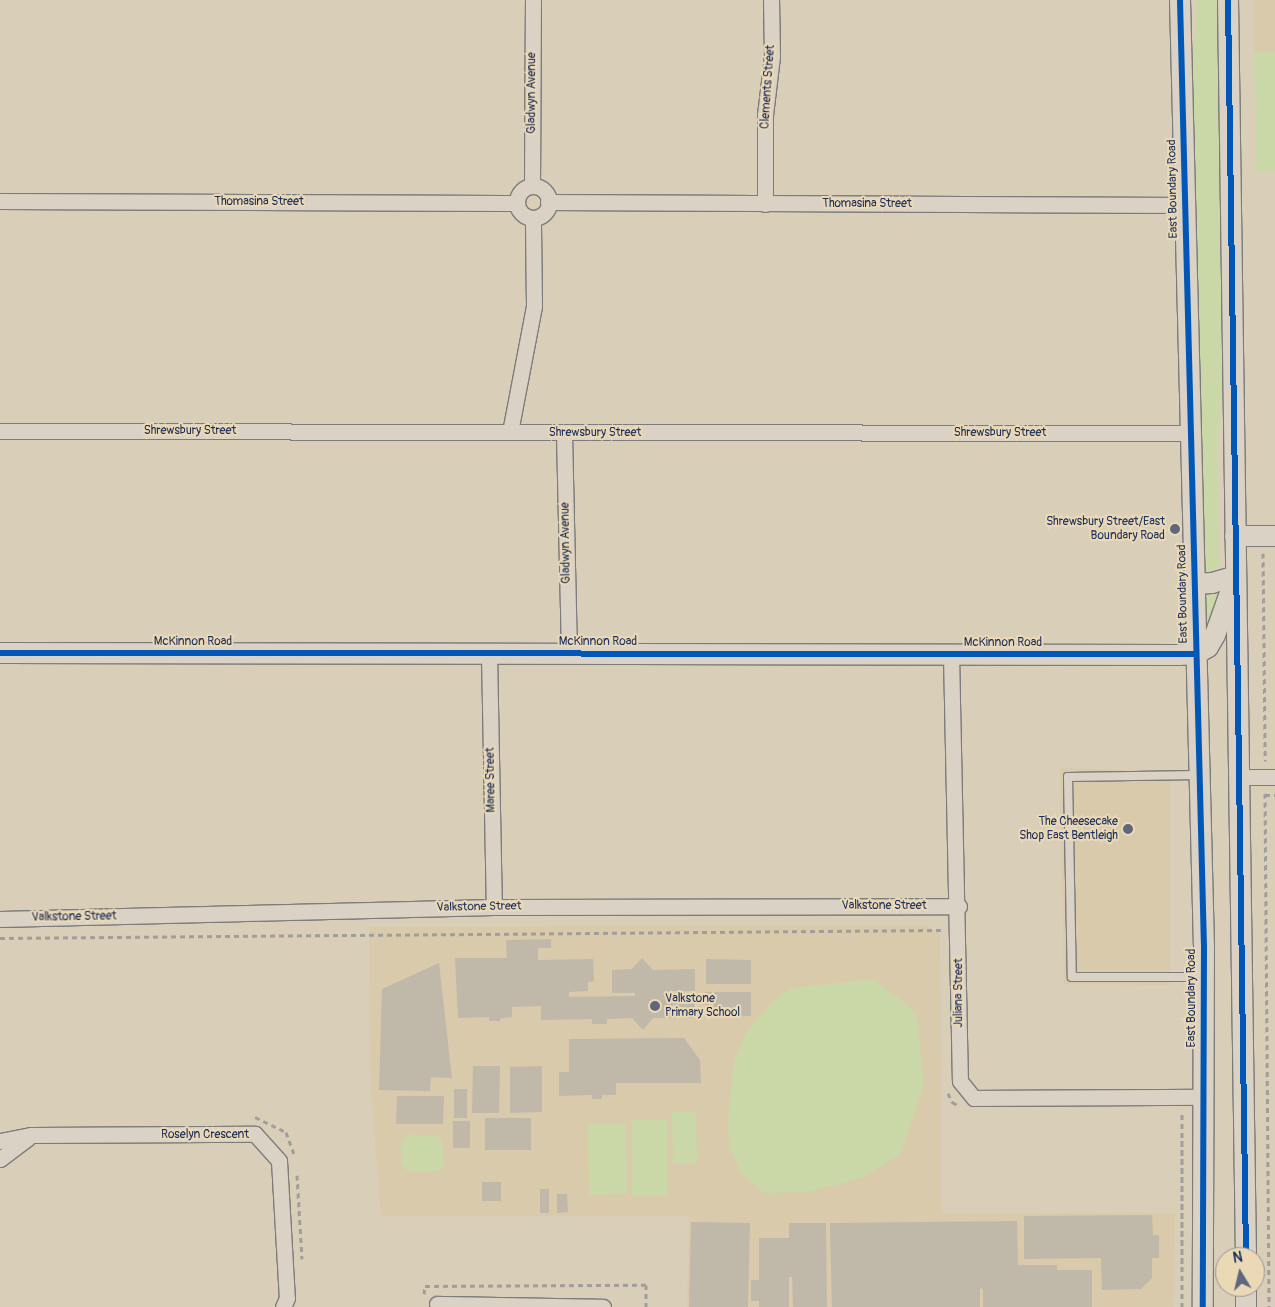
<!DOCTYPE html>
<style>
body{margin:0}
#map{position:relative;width:1275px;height:1307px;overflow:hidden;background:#d9ceb8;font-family:Pangolin,sans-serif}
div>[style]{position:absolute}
.built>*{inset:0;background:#d9caab}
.green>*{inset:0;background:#cad8a8}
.building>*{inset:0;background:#c0b8a8}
.path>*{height:3px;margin-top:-1.5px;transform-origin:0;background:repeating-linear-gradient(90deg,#a09e9a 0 5px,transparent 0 9px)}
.roads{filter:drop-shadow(1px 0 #7d7c7a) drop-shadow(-1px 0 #7d7c7a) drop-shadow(0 1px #7d7c7a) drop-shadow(0 -1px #7d7c7a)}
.lane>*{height:8px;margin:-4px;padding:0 4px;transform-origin:4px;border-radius:4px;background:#dad2c5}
.street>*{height:15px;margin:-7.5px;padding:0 7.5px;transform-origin:7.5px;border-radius:7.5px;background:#dad2c5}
.street>.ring{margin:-7.5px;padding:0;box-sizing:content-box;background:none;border:15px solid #dad2c5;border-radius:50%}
.secondary>*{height:20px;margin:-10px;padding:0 10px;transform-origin:10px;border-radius:10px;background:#dad2c5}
.cycleway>*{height:6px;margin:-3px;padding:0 3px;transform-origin:3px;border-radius:3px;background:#0057b8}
.dots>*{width:14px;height:14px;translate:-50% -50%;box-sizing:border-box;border:2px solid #ebd9b6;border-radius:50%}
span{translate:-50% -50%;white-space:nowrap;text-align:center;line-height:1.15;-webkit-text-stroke:4px #ebd9b6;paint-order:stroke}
.street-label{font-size:12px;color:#1b2f5e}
.poi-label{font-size:12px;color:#1b2f5e}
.right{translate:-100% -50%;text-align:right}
.left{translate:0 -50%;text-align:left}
.north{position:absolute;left:1215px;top:1247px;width:50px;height:50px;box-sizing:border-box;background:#ebd9b6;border:1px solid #989593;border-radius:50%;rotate:351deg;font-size:14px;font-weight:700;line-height:20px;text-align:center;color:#1b2f5e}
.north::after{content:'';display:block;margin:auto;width:18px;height:22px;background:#5e677e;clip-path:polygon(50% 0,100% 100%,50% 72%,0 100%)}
</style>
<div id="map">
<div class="built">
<i style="clip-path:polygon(1253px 0,1275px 0,1275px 51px,1254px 51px)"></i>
<i style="clip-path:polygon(1060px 768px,1170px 771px,1170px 985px,1064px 984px)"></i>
<i style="clip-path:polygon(926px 925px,940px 935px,942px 1214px,1175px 1213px,1174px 1307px,687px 1307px,689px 1216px,381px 1216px,370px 1078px,369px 927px)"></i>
</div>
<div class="green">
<i style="clip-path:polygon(1197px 0,1217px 0,1224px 362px,1217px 454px,1219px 569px,1219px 574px,1207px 576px,1203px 572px,1191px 115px)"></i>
<i style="clip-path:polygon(1254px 51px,1275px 51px,1275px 171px,1256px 171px)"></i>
<i style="clip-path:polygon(1220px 588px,1220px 602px,1205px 641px,1204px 592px)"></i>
<i style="clip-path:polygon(873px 979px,916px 1012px,924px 1082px,901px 1154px,863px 1177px,836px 1185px,805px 1192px,764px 1193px,742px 1174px,729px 1146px,728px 1117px,734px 1062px,746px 1033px,776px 997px,793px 988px)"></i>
<i style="clip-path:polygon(672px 1112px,696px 1112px,697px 1164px,673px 1164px)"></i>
<i style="clip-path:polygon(632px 1120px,667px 1120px,667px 1196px,632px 1196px)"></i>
<i style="clip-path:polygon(588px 1124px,626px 1124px,627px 1194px,589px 1195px)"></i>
<i style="clip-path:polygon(408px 1135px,437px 1136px,442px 1140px,444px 1165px,438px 1171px,407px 1171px,401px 1163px,402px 1140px)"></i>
</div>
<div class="building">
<i style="clip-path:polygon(551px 939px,551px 948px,538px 948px,538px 960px,593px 959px,594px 981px,588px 982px,588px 991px,569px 992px,569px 997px,635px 996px,635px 993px,612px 993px,612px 970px,632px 969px,642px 958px,653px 970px,695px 969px,695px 991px,669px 991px,669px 997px,695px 997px,695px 1018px,653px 1018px,643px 1030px,632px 1018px,607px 1019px,607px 1024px,592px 1024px,592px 1019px,541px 1020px,541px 1006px,512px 1007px,512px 1017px,501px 1018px,500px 1021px,489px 1021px,489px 1017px,458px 1018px,455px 958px,507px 958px,506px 940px)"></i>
<i style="clip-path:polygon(706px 959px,751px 960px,751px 984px,706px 984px)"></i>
<i style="clip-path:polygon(439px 963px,452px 1078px,431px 1077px,430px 1091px,379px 1090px,382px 989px)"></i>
<i style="clip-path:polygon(705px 992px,751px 992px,751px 1016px,706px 1016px)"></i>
<i style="clip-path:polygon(684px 1038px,700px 1060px,701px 1083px,616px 1083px,616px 1095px,602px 1095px,602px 1099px,592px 1099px,592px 1095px,559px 1096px,559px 1072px,569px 1072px,569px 1039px)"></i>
<i style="clip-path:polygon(473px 1066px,500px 1066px,499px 1113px,472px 1113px)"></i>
<i style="clip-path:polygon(542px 1066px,542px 1112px,510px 1113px,510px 1067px)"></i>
<i style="clip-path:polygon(454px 1089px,467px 1089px,467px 1118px,454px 1118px)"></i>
<i style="clip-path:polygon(397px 1096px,444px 1096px,443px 1124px,396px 1124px)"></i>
<i style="clip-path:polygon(485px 1118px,531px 1118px,531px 1150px,485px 1150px)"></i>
<i style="clip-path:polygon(453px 1121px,470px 1121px,470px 1148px,453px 1148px)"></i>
<i style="clip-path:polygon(482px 1182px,501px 1182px,501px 1201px,482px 1201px)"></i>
<i style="clip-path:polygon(540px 1189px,549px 1189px,549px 1213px,540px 1213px)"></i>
<i style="clip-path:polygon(557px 1194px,567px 1194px,568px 1212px,557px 1213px)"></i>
<i style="clip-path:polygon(1152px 1215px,1153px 1235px,1159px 1235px,1159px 1258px,1152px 1258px,1152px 1278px,1141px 1289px,1102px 1290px,1101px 1258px,1024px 1259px,1024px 1216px)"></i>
<i style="clip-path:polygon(1017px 1221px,1018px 1265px,1057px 1265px,1057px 1270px,1092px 1270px,1092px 1307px,983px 1307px,983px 1289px,980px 1288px,980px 1307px,832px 1307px,830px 1223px)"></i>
<i style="clip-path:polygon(691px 1222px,750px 1223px,748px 1307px,689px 1307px)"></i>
<i style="clip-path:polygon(789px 1223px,826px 1223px,827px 1307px,793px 1307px,792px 1277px,789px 1277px,789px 1307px,759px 1307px,759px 1301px,751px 1301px,751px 1280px,759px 1280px,759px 1238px,789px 1238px)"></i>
</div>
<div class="path">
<i style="left:1263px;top:553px;width:208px;rotate:89.4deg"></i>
<i style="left:1265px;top:793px;width:514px;rotate:89.55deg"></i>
<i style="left:1265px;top:795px;width:10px"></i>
<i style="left:0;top:938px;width:942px;rotate:-0.49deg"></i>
<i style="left:948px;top:1093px;width:10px;rotate:66deg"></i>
<i style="left:952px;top:1102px;width:9px;rotate:27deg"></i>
<i style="left:1182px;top:1114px;width:193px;rotate:90deg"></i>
<i style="left:255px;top:1117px;width:34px;rotate:26deg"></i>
<i style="left:286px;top:1132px;width:23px;rotate:70deg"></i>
<i style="left:297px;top:1175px;width:84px;rotate:86.6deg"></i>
<i style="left:424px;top:1294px;width:8px;rotate:-83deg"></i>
<i style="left:425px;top:1286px;width:221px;rotate:-0.3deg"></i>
<i style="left:646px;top:1285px;width:22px;rotate:90deg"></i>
</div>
<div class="roads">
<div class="lane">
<i style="left:1199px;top:775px;width:131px;rotate:179.1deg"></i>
<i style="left:1068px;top:777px;width:200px;rotate:88.9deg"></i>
<i style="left:1072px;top:977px;width:131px"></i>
</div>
<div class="street">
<i style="left:532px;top:186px;width:186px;rotate:-89.7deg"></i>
<i class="ring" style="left:517px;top:186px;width:17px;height:17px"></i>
<i style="left:0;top:201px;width:517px;rotate:0.22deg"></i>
<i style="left:548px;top:202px;width:637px;rotate:0.27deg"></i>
<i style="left:765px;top:204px;width:89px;rotate:-90deg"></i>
<i style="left:765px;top:115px;width:59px;rotate:-83.2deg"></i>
<i style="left:772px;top:56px;width:56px;rotate:-91deg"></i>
<i style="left:0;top:431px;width:1190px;rotate:0.1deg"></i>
<i style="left:510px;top:432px;width:128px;rotate:-79.2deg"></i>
<i style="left:534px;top:306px;width:88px;rotate:-90.7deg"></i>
<i style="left:564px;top:433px;width:221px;rotate:88.7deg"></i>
<i style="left:489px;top:653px;width:254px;rotate:88.9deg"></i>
<i style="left:951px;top:654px;width:427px;rotate:88.8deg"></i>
<i style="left:960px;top:1081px;width:22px;rotate:51deg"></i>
<i style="left:974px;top:1098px;width:229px;rotate:-0.3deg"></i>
<i style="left:1241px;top:777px;width:34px"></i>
<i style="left:0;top:919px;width:494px;rotate:-1.4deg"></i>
<i style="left:494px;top:907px;width:465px;rotate:-0.1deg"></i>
<i style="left:0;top:1141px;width:32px;rotate:-11deg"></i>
<i style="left:31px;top:1135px;width:224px;rotate:-0.3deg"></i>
<i style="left:255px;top:1134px;width:36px;rotate:48deg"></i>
<i style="left:279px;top:1161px;width:137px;rotate:86.7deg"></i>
<i style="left:287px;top:1298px;width:10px;rotate:114deg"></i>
<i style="left:0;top:1159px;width:35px;rotate:-37deg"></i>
<i style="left:437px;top:1304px;width:166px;rotate:1deg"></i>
</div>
<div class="secondary">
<i style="left:1180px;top:0;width:945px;rotate:88.55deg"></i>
<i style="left:1204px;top:945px;width:362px;rotate:90.2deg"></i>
<i style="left:1228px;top:0;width:1257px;rotate:89.18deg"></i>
<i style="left:1235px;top:536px;width:40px"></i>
<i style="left:1194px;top:584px;width:18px;rotate:-3deg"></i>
<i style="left:1212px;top:583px;width:25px;rotate:-16deg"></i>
<i style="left:0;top:653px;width:1179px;rotate:0.1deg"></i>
<i style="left:1179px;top:655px;width:17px;rotate:-3deg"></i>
<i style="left:1196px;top:654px;width:14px;rotate:-30deg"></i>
<i style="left:1208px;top:647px;width:14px;rotate:-60deg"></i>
<i style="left:1215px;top:635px;width:63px;rotate:-70.4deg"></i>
<i style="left:1246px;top:1287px;width:20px;rotate:90deg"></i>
</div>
</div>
<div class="cycleway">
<i style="left:1180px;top:0;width:945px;rotate:88.55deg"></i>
<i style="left:1204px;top:945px;width:362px;rotate:90.2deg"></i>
<i style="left:1228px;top:0;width:1257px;rotate:89.18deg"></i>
<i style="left:0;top:653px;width:1196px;rotate:0.05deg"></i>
</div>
<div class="dots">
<i style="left:1175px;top:529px;background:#5e677e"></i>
<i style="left:1128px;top:829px;background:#5e677e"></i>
<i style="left:655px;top:1006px;background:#5e677e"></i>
</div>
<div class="street-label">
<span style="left:768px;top:87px;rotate:-86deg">Clements Street</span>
<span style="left:532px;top:93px;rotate:-90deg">Gladwyn Avenue</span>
<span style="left:1173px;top:189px;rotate:-91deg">East Boundary Road</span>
<span style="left:259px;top:202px">Thomasina Street</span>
<span style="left:867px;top:204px">Thomasina Street</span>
<span style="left:190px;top:431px">Shrewsbury Street</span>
<span style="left:595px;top:433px">Shrewsbury Street</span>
<span style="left:1000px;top:433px">Shrewsbury Street</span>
<span style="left:566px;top:543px;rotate:-91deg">Gladwyn Avenue</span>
<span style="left:1183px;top:594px;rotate:-91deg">East Boundary Road</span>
<span style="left:193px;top:642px">McKinnon Road</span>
<span style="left:598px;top:642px">McKinnon Road</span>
<span style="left:1003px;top:643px">McKinnon Road</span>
<span style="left:491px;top:780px;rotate:-91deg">Maree Street</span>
<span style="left:884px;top:906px">Valkstone Street</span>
<span style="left:479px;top:907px;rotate:-1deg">Valkstone Street</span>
<span style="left:74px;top:917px;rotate:-1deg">Valkstone Street</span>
<span style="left:959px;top:993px;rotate:-90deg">Juliana Street</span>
<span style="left:1192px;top:998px;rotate:-90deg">East Boundary Road</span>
<span style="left:205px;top:1135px">Roselyn Crescent</span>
</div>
<div class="poi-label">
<span class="right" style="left:1165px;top:529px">Shrewsbury Street/East<br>Boundary Road</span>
<span class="right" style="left:1118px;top:829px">The Cheesecake<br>Shop East Bentleigh</span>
<span class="left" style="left:665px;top:1006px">Valkstone<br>Primary School</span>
</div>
<div class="north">N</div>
</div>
